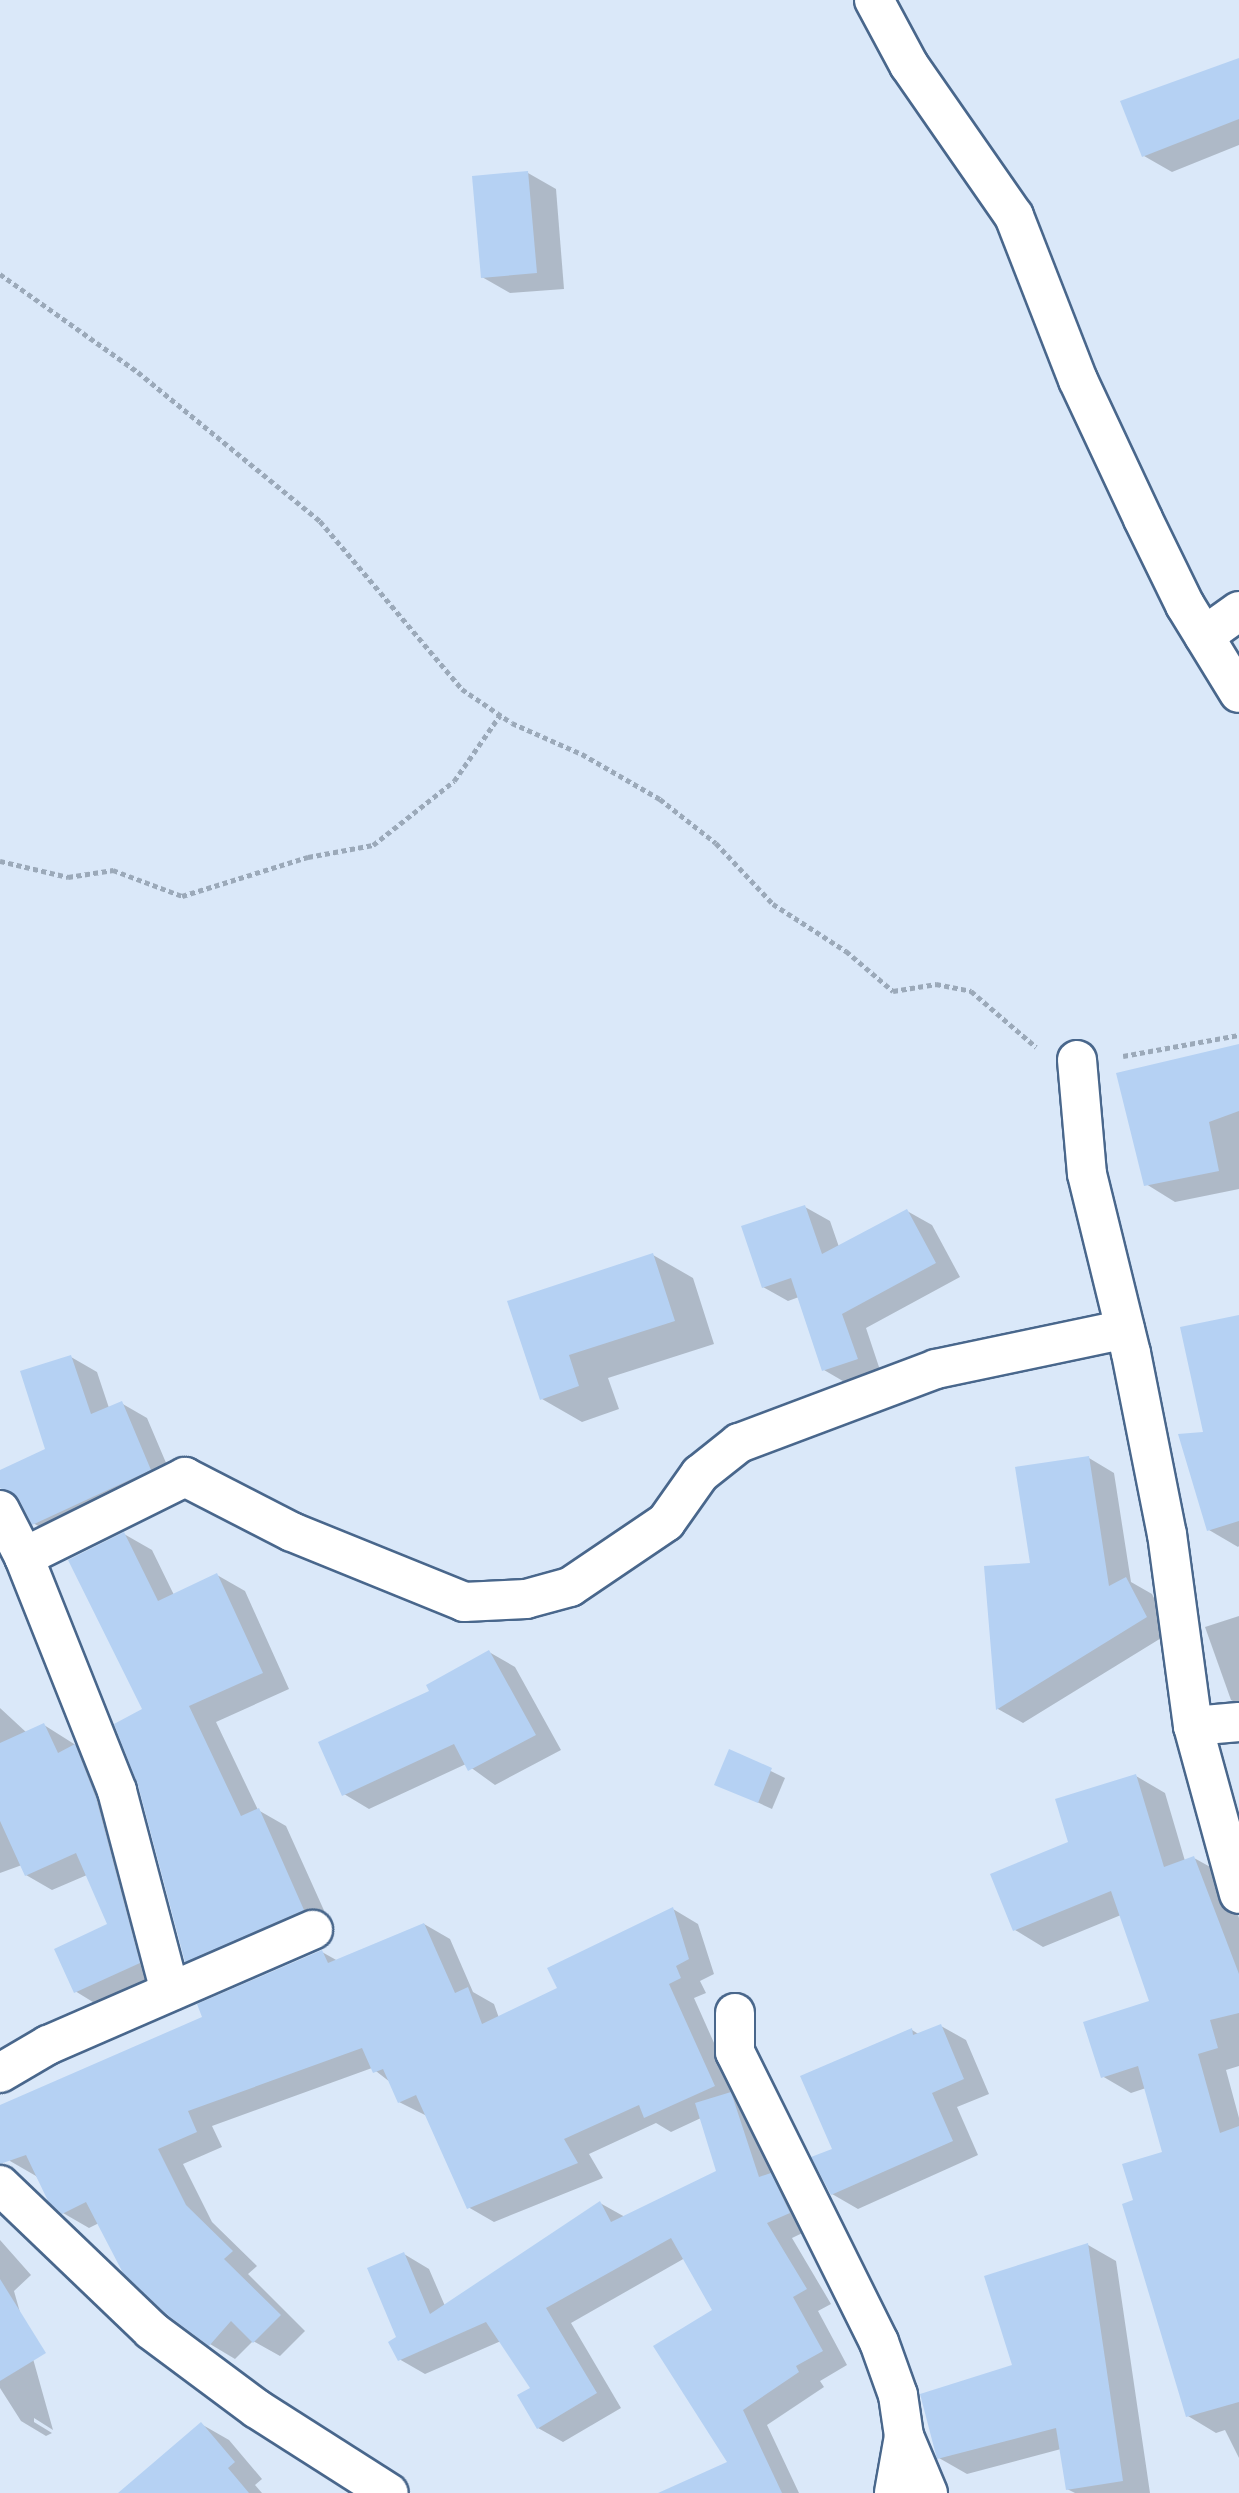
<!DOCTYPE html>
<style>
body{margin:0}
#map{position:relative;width:1239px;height:2493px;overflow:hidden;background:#dae8f9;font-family:Lato,sans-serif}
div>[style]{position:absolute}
.shadow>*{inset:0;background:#0003}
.building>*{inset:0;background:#b5d1f3}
.path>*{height:4.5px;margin-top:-2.25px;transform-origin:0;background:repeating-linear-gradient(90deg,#9ba9b9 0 5px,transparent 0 8.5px)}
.roads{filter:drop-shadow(2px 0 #49678c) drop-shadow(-2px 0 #49678c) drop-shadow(0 2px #49678c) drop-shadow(0 -2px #49678c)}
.minor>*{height:38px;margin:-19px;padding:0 19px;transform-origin:19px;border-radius:19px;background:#fff}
span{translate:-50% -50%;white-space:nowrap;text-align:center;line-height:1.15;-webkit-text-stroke:6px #dae8f9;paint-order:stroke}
</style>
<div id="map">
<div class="shadow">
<i style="clip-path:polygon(1239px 59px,1239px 145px,1172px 172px,1144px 156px)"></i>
<i style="clip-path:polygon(528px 173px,556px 189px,564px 289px,510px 293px,482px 277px)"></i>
<i style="clip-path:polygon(1239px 1046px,1239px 1189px,1175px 1202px,1146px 1184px)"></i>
<i style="clip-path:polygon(805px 1207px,830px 1221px,839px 1247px,907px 1211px,932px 1225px,960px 1277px,866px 1328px,881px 1373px,848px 1384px,824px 1370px,799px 1297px,788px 1301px,763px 1287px)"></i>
<i style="clip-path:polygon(653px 1255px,693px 1278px,714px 1344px,608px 1378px,619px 1409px,582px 1422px,542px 1399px,509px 1302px)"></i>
<i style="clip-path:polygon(1239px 1316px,1239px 1546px,1238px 1547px,1209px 1530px,1205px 1433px)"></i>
<i style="clip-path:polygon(71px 1357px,97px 1372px,109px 1408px,121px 1403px,147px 1418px,175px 1484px,59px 1538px,33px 1523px,20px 1498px,0 1484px,0 1472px,48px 1450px)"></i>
<i style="clip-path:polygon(1089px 1458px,1114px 1473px,1131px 1582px,1152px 1594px,1171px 1632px,1023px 1723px,998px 1709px,985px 1568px,1032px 1564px)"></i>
<i style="clip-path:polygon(124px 1534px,152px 1550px,174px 1595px,217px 1575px,245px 1591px,289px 1689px,216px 1722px,258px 1810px,286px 1826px,331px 1926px,214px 1977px,186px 1961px,145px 1709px)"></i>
<i style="clip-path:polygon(1239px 1616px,1239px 1704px,1231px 1700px,1205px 1627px)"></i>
<i style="clip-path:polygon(489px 1652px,515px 1667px,561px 1750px,495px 1785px,466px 1764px,369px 1809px,344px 1794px)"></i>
<i style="clip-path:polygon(0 1708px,27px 1733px,44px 1725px,101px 1761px,165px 1978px,101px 2007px,75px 1991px,110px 1925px,87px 1875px,52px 1890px,26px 1875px,22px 1865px,0 1873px)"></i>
<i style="clip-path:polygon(730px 1751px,785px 1778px,772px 1809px,722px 1786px)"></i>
<i style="clip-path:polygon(1136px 1776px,1165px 1793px,1185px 1861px,1194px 1858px,1223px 1874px,1239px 1918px,1239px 2066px,1226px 2070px,1239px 2118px,1239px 2458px,1225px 2430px,1216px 2433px,1188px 2416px,1135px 2201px,1165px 2153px,1146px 2088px,1131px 2093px,1102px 2076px,1152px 2002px,1121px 1915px,1043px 1947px,1015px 1930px,1071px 1843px)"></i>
<i style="clip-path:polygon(673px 1909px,698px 1924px,714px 1974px,700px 1981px,706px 1993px,694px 1998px,739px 2099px,815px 2227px,792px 2238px,831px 2304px,818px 2311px,847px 2365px,820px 2381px,824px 2387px,767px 2425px,799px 2493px,669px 2493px,729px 2463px,714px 2310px,685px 2258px,571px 2323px,621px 2408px,563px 2442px,538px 2428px,532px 2388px,501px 2341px,425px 2374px,399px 2359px,404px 2254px,429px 2269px,445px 2306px,600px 2203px,625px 2217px,718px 2172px,701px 2118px,671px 2132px,656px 2123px,589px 2154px,603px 2178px,494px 2222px,468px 2207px,427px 2116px,399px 2102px,390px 2082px,372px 2068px,212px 2126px,222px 2147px,183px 2164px,212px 2222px,257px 2266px,248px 2274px,305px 2331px,280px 2356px,253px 2341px,235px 2359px,210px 2344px,99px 2223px,89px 2228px,63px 2213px,36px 2176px,10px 2161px,0 2137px,0 2107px,204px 2018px,322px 1952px,338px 1961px,424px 1924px,450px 1939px,473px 1992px,494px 2004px,499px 2018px,559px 1989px)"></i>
<i style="clip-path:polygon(941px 2026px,966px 2040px,989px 2094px,957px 2107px,978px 2155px,858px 2209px,832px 2194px,912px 2030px,920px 2035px)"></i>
<i style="clip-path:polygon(0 2240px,31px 2275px,14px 2291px,53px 2430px,34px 2418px,34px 2422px,52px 2433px,46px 2436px,21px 2421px,0 2388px)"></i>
<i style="clip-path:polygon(1088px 2245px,1116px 2261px,1150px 2493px,1075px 2493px,1067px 2489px,1061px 2449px,967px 2474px,939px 2458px,1014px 2367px)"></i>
<i style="clip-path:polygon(201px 2424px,229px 2440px,262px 2479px,255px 2485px,262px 2493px,147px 2493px)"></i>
</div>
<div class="building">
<i style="clip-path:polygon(1239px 58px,1239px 119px,1142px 157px,1120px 101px)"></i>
<i style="clip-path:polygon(528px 171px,537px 273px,481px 278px,472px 176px)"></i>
<i style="clip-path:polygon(1239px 1044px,1239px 1111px,1209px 1122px,1219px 1171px,1144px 1186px,1116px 1073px)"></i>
<i style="clip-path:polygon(805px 1205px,822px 1254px,907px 1209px,936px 1263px,842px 1314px,858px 1359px,822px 1371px,791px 1278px,762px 1288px,741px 1226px)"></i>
<i style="clip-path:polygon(653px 1253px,675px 1321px,569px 1355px,579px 1386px,540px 1400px,507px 1301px)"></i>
<i style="clip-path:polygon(1239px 1315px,1239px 1521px,1207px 1531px,1178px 1434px,1203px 1432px,1180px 1327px)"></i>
<i style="clip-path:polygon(71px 1355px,91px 1414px,122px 1401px,151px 1470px,32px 1525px,19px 1499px,0 1488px,0 1470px,45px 1449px,20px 1371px)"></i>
<i style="clip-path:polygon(1089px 1456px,1109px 1586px,1126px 1577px,1147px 1617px,996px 1710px,984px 1566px,1030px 1563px,1015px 1467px)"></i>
<i style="clip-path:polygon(124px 1532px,158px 1601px,217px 1573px,263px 1673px,189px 1706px,241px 1816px,259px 1808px,304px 1910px,185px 1962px,138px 1785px,114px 1724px,142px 1709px,68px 1560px)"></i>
<i style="clip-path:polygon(489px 1650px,536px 1735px,468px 1771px,454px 1744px,342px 1796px,318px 1742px,429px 1691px,426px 1685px)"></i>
<i style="clip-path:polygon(44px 1723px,58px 1753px,75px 1744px,96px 1798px,140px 1963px,74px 1993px,54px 1949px,107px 1924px,76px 1853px,25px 1876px,0 1821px,0 1743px)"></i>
<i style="clip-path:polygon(729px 1749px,772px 1768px,758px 1803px,714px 1785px)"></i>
<i style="clip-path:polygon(1136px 1774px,1164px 1867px,1194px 1856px,1239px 1974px,1239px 2013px,1210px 2020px,1218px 2048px,1198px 2054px,1220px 2133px,1239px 2126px,1239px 2402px,1186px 2417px,1122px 2204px,1133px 2200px,1122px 2164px,1162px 2152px,1138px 2066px,1101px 2078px,1083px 2022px,1149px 2001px,1111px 1891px,1013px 1931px,990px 1874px,1068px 1842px,1055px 1799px)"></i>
<i style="clip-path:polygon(673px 1907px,689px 1959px,676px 1966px,681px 1978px,669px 1984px,715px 2086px,644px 2118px,639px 2105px,564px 2139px,578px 2163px,467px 2209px,416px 2095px,398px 2103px,383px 2069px,373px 2073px,362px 2048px,188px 2111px,197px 2132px,158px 2149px,186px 2205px,233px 2251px,224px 2259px,281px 2315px,253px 2343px,231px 2321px,209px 2346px,165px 2313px,123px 2273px,86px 2202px,62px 2214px,48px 2201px,26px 2155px,0 2164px,0 2105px,202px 2017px,197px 2004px,322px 1950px,328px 1963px,424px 1923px,455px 1993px,468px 1987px,482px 2024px,557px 1988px,547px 1968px)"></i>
<i style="clip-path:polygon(941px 2024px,964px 2079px,932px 2093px,953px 2141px,831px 2195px,811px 2157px,832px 2149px,800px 2076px,912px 2028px,913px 2035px)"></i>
<i style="clip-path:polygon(731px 2092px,759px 2177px,771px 2173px,790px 2213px,767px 2223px,807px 2289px,793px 2297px,823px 2351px,796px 2366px,799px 2372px,743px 2410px,782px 2493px,658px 2493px,727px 2462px,653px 2346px,712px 2310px,671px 2238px,546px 2308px,597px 2393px,537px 2429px,517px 2395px,530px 2388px,486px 2322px,398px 2361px,388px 2342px,396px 2337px,367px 2268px,404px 2252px,430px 2314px,600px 2201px,611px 2222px,716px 2171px,695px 2103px)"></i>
<i style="clip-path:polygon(1088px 2243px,1123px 2481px,1066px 2490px,1056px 2428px,937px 2459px,920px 2394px,1012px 2365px,984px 2276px)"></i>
<i style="clip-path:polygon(0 2279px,46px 2353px,0 2381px)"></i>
<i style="clip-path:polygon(201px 2422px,235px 2462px,228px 2468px,249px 2493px,118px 2493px)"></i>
</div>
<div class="path">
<i style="left:0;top:274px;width:169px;rotate:35.4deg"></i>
<i style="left:138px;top:372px;width:235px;rotate:39.3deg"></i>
<i style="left:320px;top:521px;width:220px;rotate:49.8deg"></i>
<i style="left:462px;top:689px;width:60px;rotate:34.2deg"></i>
<i style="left:512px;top:723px;width:77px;rotate:23.9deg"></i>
<i style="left:582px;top:754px;width:90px;rotate:30deg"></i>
<i style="left:660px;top:799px;width:71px;rotate:38.2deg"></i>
<i style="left:716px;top:843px;width:83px;rotate:46.9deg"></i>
<i style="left:773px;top:904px;width:87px;rotate:32.8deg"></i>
<i style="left:846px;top:951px;width:62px;rotate:40.4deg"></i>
<i style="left:893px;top:991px;width:44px;rotate:-9.2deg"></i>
<i style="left:936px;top:984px;width:36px;rotate:11deg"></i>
<i style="left:971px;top:991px;width:86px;rotate:40.7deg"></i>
<i style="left:0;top:861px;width:70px;rotate:13.2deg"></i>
<i style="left:68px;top:877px;width:46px;rotate:-8.8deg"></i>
<i style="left:113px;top:870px;width:74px;rotate:20.6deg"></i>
<i style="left:182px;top:896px;width:132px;rotate:-17.2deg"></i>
<i style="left:308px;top:857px;width:66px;rotate:-10.5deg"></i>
<i style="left:373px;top:845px;width:103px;rotate:-38.3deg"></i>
<i style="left:454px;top:781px;width:80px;rotate:-55.1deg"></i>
<i style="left:1123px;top:1056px;width:118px;rotate:-10.3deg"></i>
</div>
<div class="roads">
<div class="minor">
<i style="left:874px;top:0;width:74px;rotate:61.7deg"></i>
<i style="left:909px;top:65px;width:184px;rotate:55.2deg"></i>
<i style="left:1014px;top:216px;width:176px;rotate:68.7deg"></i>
<i style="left:1078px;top:380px;width:153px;rotate:64.9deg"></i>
<i style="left:1143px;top:519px;width:96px;rotate:64deg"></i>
<i style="left:1185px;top:605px;width:103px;rotate:58.5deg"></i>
<i style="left:1204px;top:636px;width:43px;rotate:-35.5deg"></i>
<i style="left:1077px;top:1060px;width:114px;rotate:85deg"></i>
<i style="left:1087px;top:1174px;width:184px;rotate:76.2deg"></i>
<i style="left:1131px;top:1353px;width:185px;rotate:78.8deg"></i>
<i style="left:1167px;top:1534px;width:194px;rotate:82.3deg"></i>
<i style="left:1193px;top:1726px;width:174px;rotate:74.7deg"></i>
<i style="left:0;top:1510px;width:53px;rotate:62.9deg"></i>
<i style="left:24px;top:1557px;width:252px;rotate:68.3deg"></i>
<i style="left:117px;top:1791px;width:207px;rotate:75.2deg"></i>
<i style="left:24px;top:1557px;width:180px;rotate:-26.4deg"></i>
<i style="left:185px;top:1477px;width:120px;rotate:27.2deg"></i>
<i style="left:292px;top:1532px;width:186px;rotate:22.1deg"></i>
<i style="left:464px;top:1602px;width:62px;rotate:-2.8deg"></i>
<i style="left:526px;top:1599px;width:46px;rotate:-15.3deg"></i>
<i style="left:570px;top:1587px;width:116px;rotate:-34.1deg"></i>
<i style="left:666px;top:1522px;width:59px;rotate:-54.7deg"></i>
<i style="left:700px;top:1474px;width:50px;rotate:-38.5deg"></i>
<i style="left:739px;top:1443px;width:210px;rotate:-20.6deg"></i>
<i style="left:936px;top:1369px;width:193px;rotate:-11.9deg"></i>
<i style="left:1193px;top:1726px;width:46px;rotate:-5deg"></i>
<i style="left:735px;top:2013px;width:39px;rotate:90deg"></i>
<i style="left:735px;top:2052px;width:324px;rotate:63.6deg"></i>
<i style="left:879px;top:2342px;width:56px;rotate:70.3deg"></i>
<i style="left:898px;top:2395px;width:41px;rotate:81.7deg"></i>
<i style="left:904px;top:2436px;width:58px;rotate:100deg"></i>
<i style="left:0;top:2073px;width:56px;rotate:-30.3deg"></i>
<i style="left:48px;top:2045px;width:289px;rotate:-23.5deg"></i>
<i style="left:0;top:2185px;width:209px;rotate:43.8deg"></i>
<i style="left:151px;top:2330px;width:132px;rotate:36.7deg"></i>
<i style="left:257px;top:2409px;width:156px;rotate:32.5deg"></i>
<i style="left:904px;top:2436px;width:62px;rotate:67.2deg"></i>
</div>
</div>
</div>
